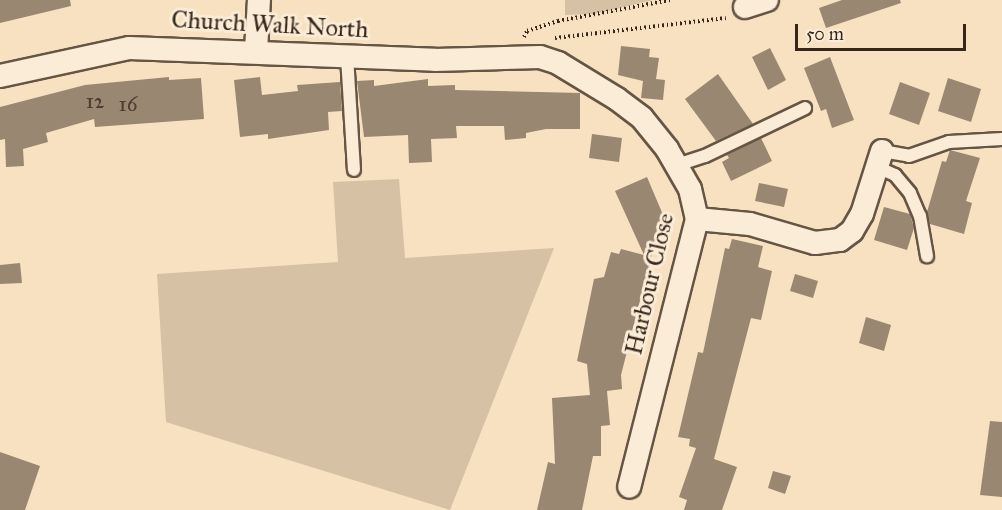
<!DOCTYPE html>
<style>
body{margin:0}
#map{position:relative;width:1002px;height:510px;overflow:hidden;background:#f7e1c0;font-family:"IM FELL Great Primer",serif}
div>[style]{position:absolute}
.green>*{inset:0;background:#d6c1a4}
.building>*{inset:0;background:#9a8771}
.path>*{height:4px;margin-top:-2px;transform-origin:0;background:repeating-linear-gradient(90deg,#36261b 0 1.5px,transparent 0 4.5px)}
.roads{filter:drop-shadow(2px 0 #654) drop-shadow(-2px 0 #654) drop-shadow(0 2px #654) drop-shadow(0 -2px #654)}
.service>*{height:12px;margin:-6px;padding:0 6px;transform-origin:6px;border-radius:6px;background:#faecd6}
.minor>*{height:22px;margin:-11px;padding:0 11px;transform-origin:11px;border-radius:11px;background:#faecd6}
span{translate:-50% -50%;white-space:nowrap;text-align:center;line-height:1.15;-webkit-text-stroke:6px #faecd6;paint-order:stroke}
.number-label{font-size:21px;color:#4f3e30}
.number-label span{-webkit-text-stroke-width:0}
.street-label{font-size:24px;color:#36261b}
.scale{position:absolute;left:795px;top:24px;width:171px;height:27px;box-sizing:border-box;border:3px solid #36261b;border-top:0;padding-left:8px;font-size:18px;line-height:21px;white-space:nowrap;color:#36261b;-webkit-text-stroke:4px #faecd6;paint-order:stroke}
</style>
<div id="map">
<div class="green">
<i style="clip-path:polygon(565px 0,653px 0,594px 14px,565px 15px)"></i>
<i style="clip-path:polygon(399px 179px,405px 258px,554px 248px,450px 510px,166px 422px,157px 274px,338px 262px,333px 182px)"></i>
</div>
<div class="building">
<i style="clip-path:polygon(0 0,70px 0,71px 6px,0 23px)"></i>
<i style="clip-path:polygon(842px 0,900px 0,901px 3px,826px 28px,819px 8px)"></i>
<i style="clip-path:polygon(621px 46px,650px 49px,649px 57px,659px 58px,656px 79px,665px 80px,663px 100px,641px 98px,643px 81px,618px 75px)"></i>
<i style="clip-path:polygon(770px 48px,786px 80px,768px 90px,752px 57px)"></i>
<i style="clip-path:polygon(830px 57px,854px 120px,832px 128px,826px 109px,821px 111px,804px 68px)"></i>
<i style="clip-path:polygon(718px 74px,753px 124px,716px 141px,685px 99px)"></i>
<i style="clip-path:polygon(169px 77px,169px 80px,201px 78px,204px 119px,95px 127px,94px 119px,46px 133px,48px 142px,23px 149px,24px 166px,6px 167px,5px 139px,0 140px,0 107px,85px 85px)"></i>
<i style="clip-path:polygon(260px 77px,262px 95px,298px 91px,297px 85px,340px 82px,342px 111px,328px 112px,329px 130px,268px 139px,268px 134px,240px 137px,234px 80px)"></i>
<i style="clip-path:polygon(948px 78px,981px 89px,971px 122px,938px 111px)"></i>
<i style="clip-path:polygon(428px 79px,428px 86px,455px 85px,455px 90px,580px 93px,580px 129px,546px 129px,526px 133px,526px 138px,505px 140px,504px 126px,456px 126px,457px 138px,431px 139px,432px 162px,409px 163px,408px 135px,364px 137px,357px 81px,374px 80px,374px 86px)"></i>
<i style="clip-path:polygon(900px 82px,930px 93px,919px 125px,889px 114px)"></i>
<i style="clip-path:polygon(592px 134px,622px 138px,619px 162px,589px 158px)"></i>
<i style="clip-path:polygon(761px 138px,772px 161px,731px 181px,722px 162px,729px 158px,727px 155px)"></i>
<i style="clip-path:polygon(950px 150px,980px 158px,966px 201px,972px 203px,964px 234px,930px 224px,927px 212px,942px 161px,946px 162px)"></i>
<i style="clip-path:polygon(647px 177px,669px 229px,657px 234px,621px 375px,622px 389px,607px 391px,610px 425px,601px 426px,601px 456px,593px 456px,582px 510px,537px 510px,548px 462px,555px 464px,552px 398px,590px 395px,587px 364px,577px 361px,594px 279px,604px 277px,611px 252px,619px 254px,621px 249px,644px 255px,615px 191px)"></i>
<i style="clip-path:polygon(759px 183px,788px 189px,784px 207px,755px 201px)"></i>
<i style="clip-path:polygon(884px 207px,910px 214px,914px 228px,907px 250px,874px 240px)"></i>
<i style="clip-path:polygon(732px 239px,763px 246px,758px 267px,772px 271px,761px 320px,751px 318px,714px 459px,737px 467px,722px 510px,684px 510px,687px 500px,679px 497px,696px 448px,689px 446px,690px 439px,678px 437px,698px 352px,703px 353px,725px 248px,729px 249px)"></i>
<i style="clip-path:polygon(20px 263px,22px 283px,0 284px,0 265px)"></i>
<i style="clip-path:polygon(795px 274px,818px 281px,813px 298px,790px 291px)"></i>
<i style="clip-path:polygon(866px 317px,891px 325px,884px 351px,859px 343px)"></i>
<i style="clip-path:polygon(990px 421px,1002px 422px,1002px 497px,980px 495px)"></i>
<i style="clip-path:polygon(0 452px,40px 466px,25px 510px,0 510px)"></i>
<i style="clip-path:polygon(773px 471px,791px 476px,785px 494px,768px 488px)"></i>
</div>
<div class="path">
<i style="left:524px;top:37px;width:7px;rotate:-63deg"></i>
<i style="left:527px;top:31px;width:33px;rotate:-18deg"></i>
<i style="left:558px;top:21px;width:114px;rotate:-10.6deg"></i>
<i style="left:555px;top:38px;width:172px;rotate:-6.7deg"></i>
</div>
<div class="roads">
<div class="service">
<i style="left:347px;top:56px;width:114px;rotate:86.5deg"></i>
<i style="left:882px;top:151px;width:27px;rotate:10deg"></i>
<i style="left:909px;top:156px;width:42px;rotate:-19.3deg"></i>
<i style="left:949px;top:142px;width:53px;rotate:-3.2deg"></i>
<i style="left:677px;top:165px;width:29px;rotate:-18deg"></i>
<i style="left:705px;top:156px;width:111px;rotate:-25.6deg"></i>
<i style="left:877px;top:167px;width:20px;rotate:24deg"></i>
<i style="left:895px;top:175px;width:23px;rotate:50deg"></i>
<i style="left:910px;top:193px;width:25px;rotate:67deg"></i>
<i style="left:920px;top:216px;width:41px;rotate:80.1deg"></i>
</div>
<div class="minor">
<i style="left:745px;top:7px;width:23px;rotate:-18deg"></i>
<i style="left:256px;top:50px;width:50px;rotate:-86.6deg"></i>
<i style="left:0;top:76px;width:132px;rotate:-12.2deg"></i>
<i style="left:129px;top:48px;width:306px;rotate:2.2deg"></i>
<i style="left:435px;top:60px;width:105px;rotate:-1.6deg"></i>
<i style="left:540px;top:57px;width:19px;rotate:18deg"></i>
<i style="left:558px;top:63px;width:69px;rotate:31.4deg"></i>
<i style="left:617px;top:99px;width:31px;rotate:37deg"></i>
<i style="left:642px;top:118px;width:40px;rotate:51deg"></i>
<i style="left:667px;top:149px;width:46px;rotate:60.1deg"></i>
<i style="left:690px;top:189px;width:31px;rotate:77deg"></i>
<i style="left:697px;top:219px;width:276px;rotate:104.2deg"></i>
<i style="left:697px;top:219px;width:53px;rotate:5.4deg"></i>
<i style="left:750px;top:224px;width:68px;rotate:16.3deg"></i>
<i style="left:815px;top:243px;width:25px;rotate:-7deg"></i>
<i style="left:840px;top:240px;width:15px;rotate:-37deg"></i>
<i style="left:852px;top:231px;width:20px;rotate:-60deg"></i>
<i style="left:862px;top:214px;width:66px;rotate:-72.4deg"></i>
</div>
</div>
<div class="number-label">
<span style="left:95px;top:101px">12</span>
<span style="left:128px;top:104px">16</span>
</div>
<div class="street-label">
<span style="left:270px;top:25px;rotate:3deg">Church Walk North</span>
<span style="left:650px;top:284px;rotate:-77deg">Harbour Close</span>
</div>
<div class="scale">50 m</div>
</div>
